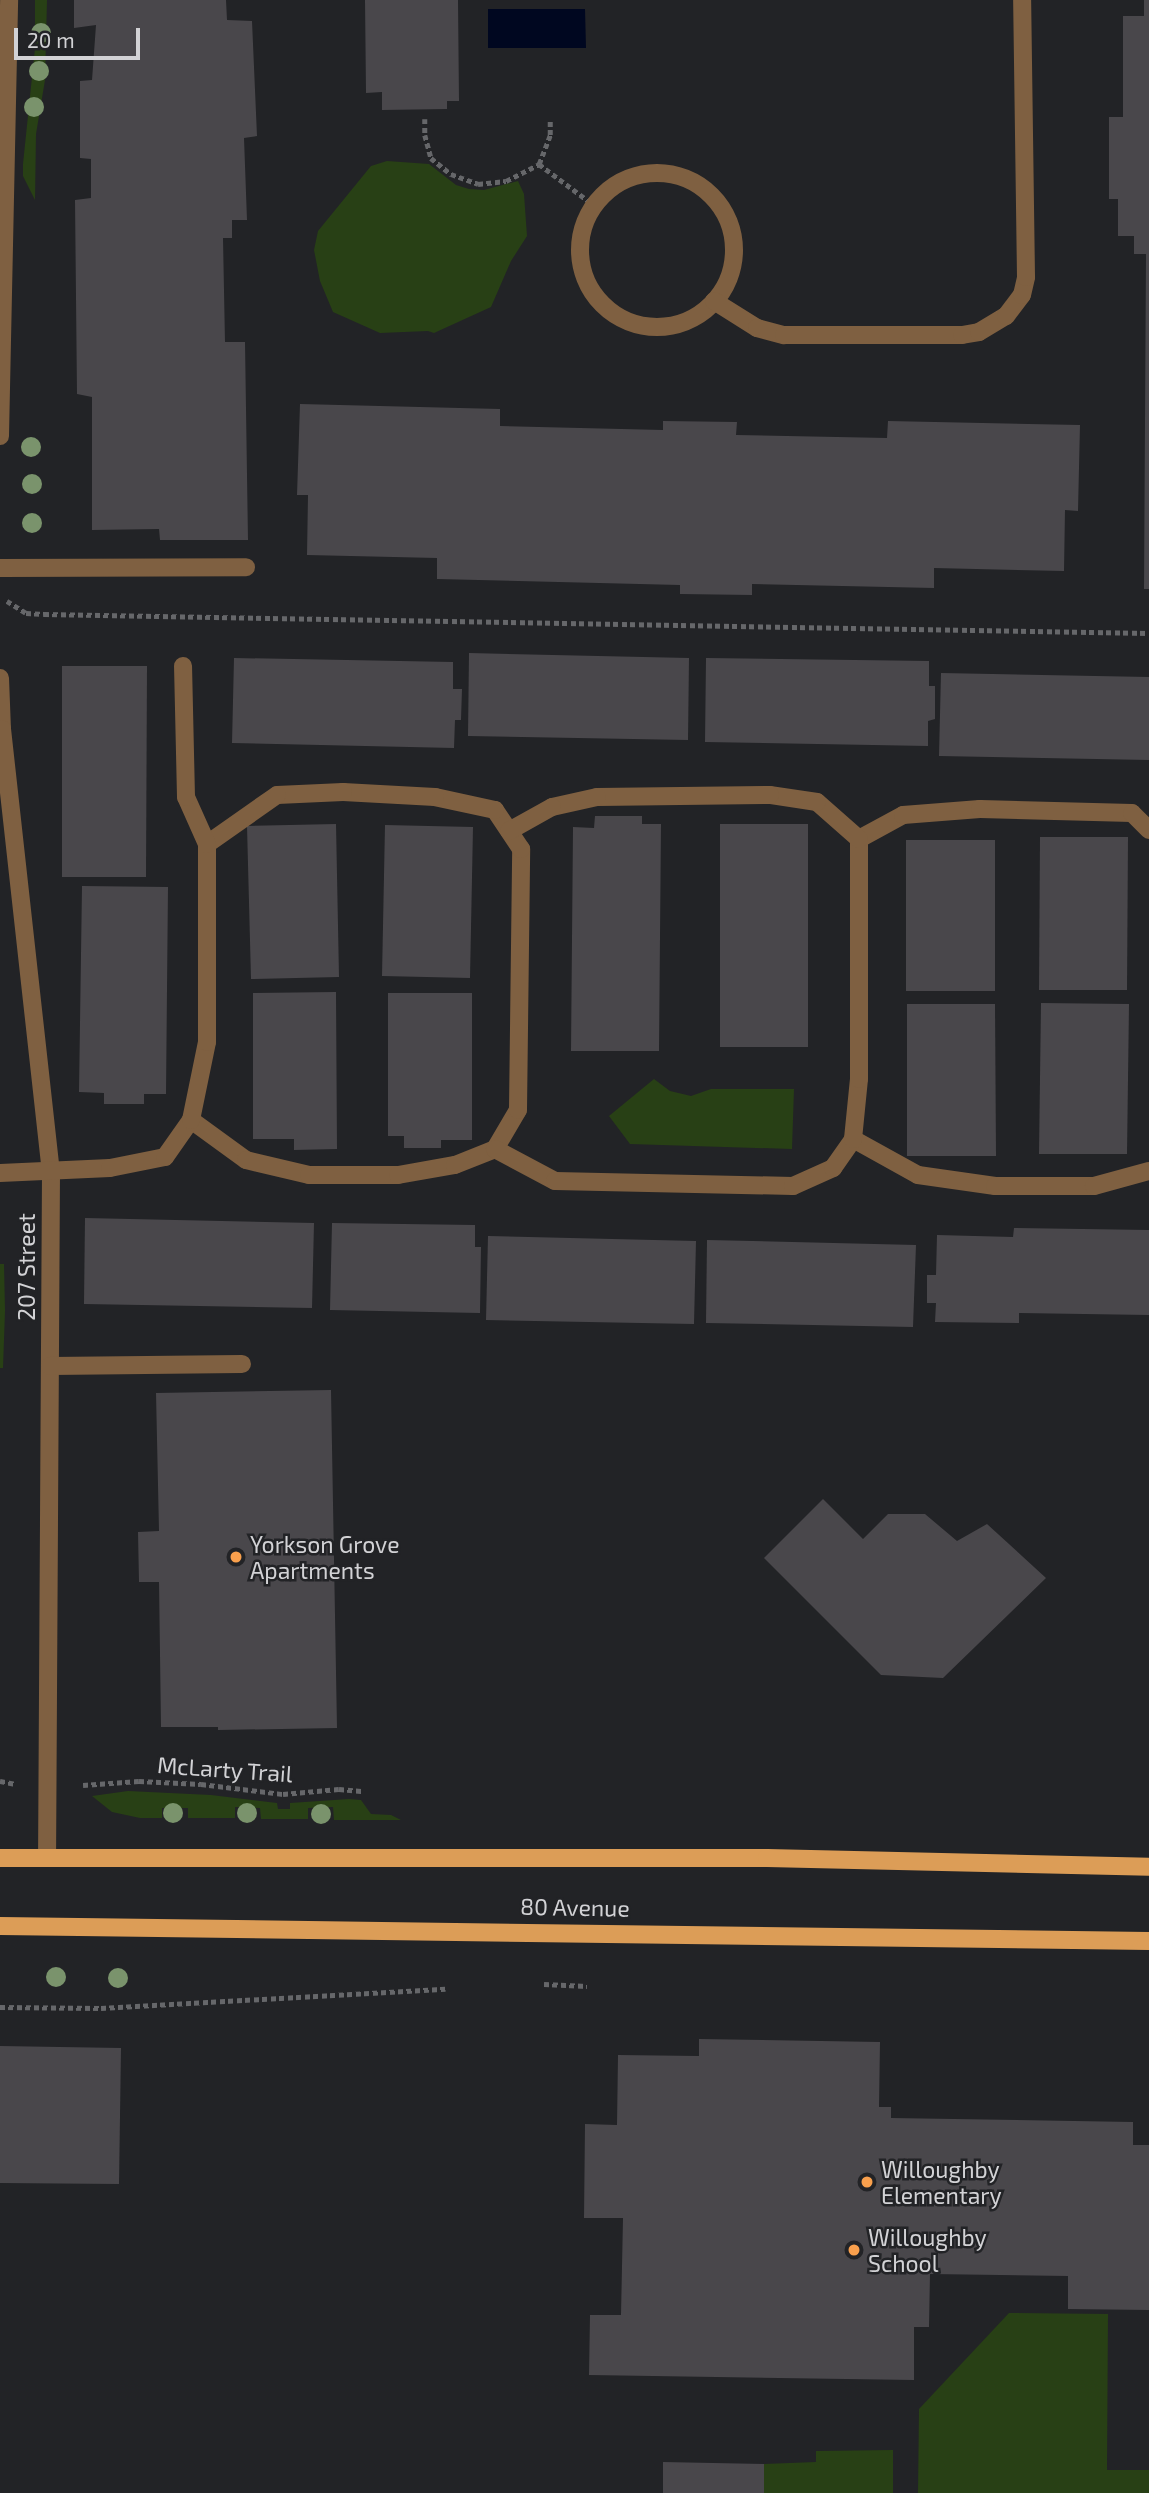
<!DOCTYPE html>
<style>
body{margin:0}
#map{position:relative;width:1149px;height:2493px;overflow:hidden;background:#222326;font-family:"Exo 2",sans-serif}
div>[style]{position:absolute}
.green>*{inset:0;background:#284015}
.water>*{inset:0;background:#000720}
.building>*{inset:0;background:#49474b}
.path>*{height:4.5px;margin-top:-2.25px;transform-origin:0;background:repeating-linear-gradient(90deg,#66676a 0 5px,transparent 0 8.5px)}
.minor>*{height:18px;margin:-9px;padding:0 9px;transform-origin:9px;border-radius:9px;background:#7f6041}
.minor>.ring{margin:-9px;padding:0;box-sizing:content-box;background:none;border:18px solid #7f6041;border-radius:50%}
.major>*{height:18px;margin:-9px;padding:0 9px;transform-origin:9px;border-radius:9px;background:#dc9d57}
.trees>*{width:20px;height:20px;margin:-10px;border-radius:50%;background:#7a936c}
.dots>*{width:19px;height:19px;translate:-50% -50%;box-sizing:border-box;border:4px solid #222326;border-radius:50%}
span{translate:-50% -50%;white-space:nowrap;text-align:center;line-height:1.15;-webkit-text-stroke:5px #222326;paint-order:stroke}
.street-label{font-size:23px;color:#d2d2d5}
.poi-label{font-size:23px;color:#d2d2d5}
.left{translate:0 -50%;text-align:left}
.scale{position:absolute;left:14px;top:28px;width:126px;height:32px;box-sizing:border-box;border:4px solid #d2d2d5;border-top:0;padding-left:9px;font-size:21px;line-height:24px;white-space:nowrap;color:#d2d2d5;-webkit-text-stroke:5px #222326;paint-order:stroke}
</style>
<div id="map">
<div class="green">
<i style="clip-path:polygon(35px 0,47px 0,45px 80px,36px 134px,35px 200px,23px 176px,23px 164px,35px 48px)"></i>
<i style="clip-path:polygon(387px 161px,429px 164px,456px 185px,469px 189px,484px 190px,518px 181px,524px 194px,527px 236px,511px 261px,491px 307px,434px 333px,428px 331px,380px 333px,333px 312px,320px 281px,314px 250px,318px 231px,371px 166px)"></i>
<i style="clip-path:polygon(654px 1079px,670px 1091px,691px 1096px,711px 1089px,794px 1089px,792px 1149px,630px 1144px,609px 1116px)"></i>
<i style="clip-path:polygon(0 1264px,4px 1264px,5px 1311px,3px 1368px,0 1368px)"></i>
<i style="clip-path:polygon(128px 1791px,211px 1795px,277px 1803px,278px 1809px,290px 1809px,290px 1803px,349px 1799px,361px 1800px,371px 1814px,391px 1815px,401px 1820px,334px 1820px,333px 1807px,308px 1808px,308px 1819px,261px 1819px,260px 1808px,235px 1807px,235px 1818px,188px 1818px,188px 1808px,162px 1808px,162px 1818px,140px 1818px,112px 1812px,92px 1796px)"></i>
<i style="clip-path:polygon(1009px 2313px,1108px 2314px,1107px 2470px,1149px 2470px,1149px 2493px,918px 2493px,919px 2409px)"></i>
<i style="clip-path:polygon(893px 2450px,893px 2493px,764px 2493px,764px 2464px,816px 2462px,816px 2451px)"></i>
</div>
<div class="water">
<i style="clip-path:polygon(488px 9px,585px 9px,586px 48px,488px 48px)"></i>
</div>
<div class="building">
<i style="clip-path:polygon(74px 0,226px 0,227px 20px,252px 21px,257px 136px,244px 138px,247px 220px,232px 220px,232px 238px,223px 238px,225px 342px,245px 342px,248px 540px,160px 540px,159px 529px,92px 530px,92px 397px,77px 394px,75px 200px,91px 198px,91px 159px,80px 158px,80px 81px,92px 80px,96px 25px,74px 28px)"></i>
<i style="clip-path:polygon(365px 0,458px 0,459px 101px,447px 101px,447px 109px,382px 110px,382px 92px,366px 93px)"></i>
<i style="clip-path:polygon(1144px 0,1149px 0,1149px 589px,1144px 589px,1146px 254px,1134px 254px,1134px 236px,1118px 236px,1118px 199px,1109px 199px,1109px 117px,1123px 117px,1123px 16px,1144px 16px)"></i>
<i style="clip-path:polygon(300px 404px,500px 409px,500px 426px,663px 430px,663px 421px,737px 422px,736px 435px,887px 438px,888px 421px,1080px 425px,1078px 511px,1065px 510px,1064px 571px,934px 568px,934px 588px,752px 584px,752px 595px,680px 594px,680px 585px,437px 579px,437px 558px,307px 555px,308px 495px,297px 495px)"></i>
<i style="clip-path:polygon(469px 653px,689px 658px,688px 740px,468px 736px)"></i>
<i style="clip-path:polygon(234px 658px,453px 662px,453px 689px,462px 689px,461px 720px,455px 720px,454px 748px,232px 743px)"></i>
<i style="clip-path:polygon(706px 658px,929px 661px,929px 686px,935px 686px,935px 719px,928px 721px,928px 746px,705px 742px)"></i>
<i style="clip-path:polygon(62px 666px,147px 666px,146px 877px,62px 877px)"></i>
<i style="clip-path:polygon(941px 673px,1149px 677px,1149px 760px,939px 756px)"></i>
<i style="clip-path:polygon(595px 816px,642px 816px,642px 824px,661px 824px,659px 1051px,571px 1051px,573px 827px,594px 828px)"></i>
<i style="clip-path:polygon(336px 824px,339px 977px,251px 979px,247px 826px)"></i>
<i style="clip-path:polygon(720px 824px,808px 824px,808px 1047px,720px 1047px)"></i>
<i style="clip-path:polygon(385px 825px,473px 827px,470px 978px,382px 976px)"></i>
<i style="clip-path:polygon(1040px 837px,1128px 837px,1127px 990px,1039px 990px)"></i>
<i style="clip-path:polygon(906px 840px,995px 840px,995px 991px,906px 991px)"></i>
<i style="clip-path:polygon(82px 886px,168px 887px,166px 1094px,144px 1094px,144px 1104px,104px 1104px,104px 1093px,79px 1092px)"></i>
<i style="clip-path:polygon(336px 992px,337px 1149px,294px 1150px,294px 1139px,253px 1139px,253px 993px)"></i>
<i style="clip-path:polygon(388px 993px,472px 993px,472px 1140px,441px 1140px,441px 1148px,404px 1148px,404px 1136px,388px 1136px)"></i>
<i style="clip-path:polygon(1041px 1003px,1129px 1004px,1127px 1154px,1039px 1154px)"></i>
<i style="clip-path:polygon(907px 1004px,995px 1004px,996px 1156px,907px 1156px)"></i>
<i style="clip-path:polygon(85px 1218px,314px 1223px,312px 1308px,84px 1304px)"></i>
<i style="clip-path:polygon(332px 1223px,475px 1225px,475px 1247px,481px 1247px,480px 1313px,330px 1310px)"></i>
<i style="clip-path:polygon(1014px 1228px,1149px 1230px,1149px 1315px,1019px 1313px,1019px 1323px,935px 1322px,936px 1303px,927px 1303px,927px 1275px,936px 1275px,937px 1235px,1013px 1237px)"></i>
<i style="clip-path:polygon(488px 1236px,696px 1241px,694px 1324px,486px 1320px)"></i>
<i style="clip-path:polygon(707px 1240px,916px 1245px,913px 1327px,706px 1323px)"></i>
<i style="clip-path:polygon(331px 1390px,337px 1728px,218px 1730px,218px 1727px,161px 1727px,159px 1582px,139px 1582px,138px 1532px,159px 1531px,156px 1393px)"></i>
<i style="clip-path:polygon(823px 1499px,863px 1539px,888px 1514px,925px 1514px,957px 1541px,987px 1524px,1046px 1578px,943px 1678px,881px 1675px,764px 1558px)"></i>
<i style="clip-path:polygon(699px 2039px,880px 2042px,879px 2107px,891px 2107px,891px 2118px,1133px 2122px,1133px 2145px,1149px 2145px,1149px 2310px,1068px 2309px,1068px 2276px,930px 2274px,929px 2327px,914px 2327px,914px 2380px,589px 2375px,590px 2315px,621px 2315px,623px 2218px,584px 2218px,585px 2124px,617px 2125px,618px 2055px,699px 2056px)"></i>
<i style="clip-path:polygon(0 2046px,121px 2048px,119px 2184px,0 2183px)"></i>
<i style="clip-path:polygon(663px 2462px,764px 2464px,764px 2493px,663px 2493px)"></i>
</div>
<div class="path">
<i style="left:425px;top:119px;width:16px;rotate:90deg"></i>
<i style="left:425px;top:135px;width:24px;rotate:75deg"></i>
<i style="left:431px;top:158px;width:26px;rotate:39deg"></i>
<i style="left:451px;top:174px;width:29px;rotate:20deg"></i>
<i style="left:478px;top:184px;width:28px;rotate:-6deg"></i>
<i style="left:506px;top:181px;width:37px;rotate:-27deg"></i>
<i style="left:539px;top:164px;width:31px;rotate:-69deg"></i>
<i style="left:550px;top:135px;width:16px;rotate:-90deg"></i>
<i style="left:539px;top:164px;width:69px;rotate:36.7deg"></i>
<i style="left:7px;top:601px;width:22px;rotate:32deg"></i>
<i style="left:26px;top:613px;width:18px;rotate:3deg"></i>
<i style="left:44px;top:614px;width:1105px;rotate:0.99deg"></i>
<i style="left:0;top:1781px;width:16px;rotate:11deg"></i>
<i style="left:83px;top:1785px;width:56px;rotate:-4.1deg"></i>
<i style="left:139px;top:1781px;width:62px;rotate:2.8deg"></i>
<i style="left:201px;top:1784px;width:83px;rotate:7deg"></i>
<i style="left:283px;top:1794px;width:56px;rotate:-5.1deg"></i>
<i style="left:339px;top:1789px;width:25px;rotate:5deg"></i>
<i style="left:544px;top:1984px;width:43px;rotate:2.7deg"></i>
<i style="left:0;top:2007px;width:101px;rotate:0.6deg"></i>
<i style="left:101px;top:2008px;width:345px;rotate:-3.2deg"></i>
</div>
<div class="minor">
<i class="ring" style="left:580px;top:173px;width:136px;height:136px"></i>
<i style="left:714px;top:301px;width:51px;rotate:32.1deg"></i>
<i style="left:757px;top:328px;width:28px;rotate:15deg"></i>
<i style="left:784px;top:335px;width:178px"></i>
<i style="left:962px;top:335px;width:17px;rotate:-10deg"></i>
<i style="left:979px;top:332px;width:31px;rotate:-31deg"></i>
<i style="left:1006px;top:316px;width:26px;rotate:-53deg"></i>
<i style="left:1022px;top:295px;width:18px;rotate:-77deg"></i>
<i style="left:1026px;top:277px;width:277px;rotate:-90.8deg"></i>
<i style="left:0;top:436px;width:436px;rotate:-88.8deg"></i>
<i style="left:0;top:568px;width:246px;rotate:-0.2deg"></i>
<i style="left:0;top:678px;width:51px;rotate:87.8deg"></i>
<i style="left:2px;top:729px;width:447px;rotate:83.7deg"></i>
<i style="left:51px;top:1173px;width:685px;rotate:90.33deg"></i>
<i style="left:859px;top:839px;width:50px;rotate:-28.6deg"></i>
<i style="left:903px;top:815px;width:77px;rotate:-4.5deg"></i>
<i style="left:980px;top:809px;width:152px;rotate:1.5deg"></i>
<i style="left:1132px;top:813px;width:24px;rotate:45deg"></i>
<i style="left:191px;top:1120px;width:68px;rotate:36deg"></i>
<i style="left:246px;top:1160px;width:65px;rotate:13.4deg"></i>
<i style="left:309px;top:1175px;width:89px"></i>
<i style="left:398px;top:1175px;width:58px;rotate:-10deg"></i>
<i style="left:455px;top:1165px;width:43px;rotate:-21.8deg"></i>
<i style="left:495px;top:1149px;width:45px;rotate:-59.5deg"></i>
<i style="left:518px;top:1110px;width:261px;rotate:-89.3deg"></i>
<i style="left:521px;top:849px;width:47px;rotate:-123.7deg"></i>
<i style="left:495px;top:810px;width:61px;rotate:-167.8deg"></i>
<i style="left:435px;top:797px;width:92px;rotate:-176.9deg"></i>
<i style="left:343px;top:792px;width:66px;rotate:177.4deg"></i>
<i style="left:277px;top:795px;width:85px;rotate:145deg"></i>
<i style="left:853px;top:1139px;width:74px;rotate:29deg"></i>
<i style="left:918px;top:1175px;width:78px;rotate:8.1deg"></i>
<i style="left:995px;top:1186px;width:99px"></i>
<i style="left:1094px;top:1186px;width:57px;rotate:-15.3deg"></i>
<i style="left:495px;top:1149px;width:68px;rotate:28.1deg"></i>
<i style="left:555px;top:1181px;width:238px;rotate:1.2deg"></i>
<i style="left:793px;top:1186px;width:44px;rotate:-24.2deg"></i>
<i style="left:833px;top:1168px;width:35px;rotate:-55deg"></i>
<i style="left:853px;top:1139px;width:60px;rotate:-84.3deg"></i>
<i style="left:859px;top:1079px;width:240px;rotate:-90deg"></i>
<i style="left:859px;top:839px;width:56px;rotate:-138.6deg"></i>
<i style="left:817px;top:802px;width:48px;rotate:-171.5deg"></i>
<i style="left:770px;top:795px;width:173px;rotate:179.3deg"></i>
<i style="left:597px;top:797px;width:46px;rotate:167.5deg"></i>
<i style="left:552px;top:807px;width:49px;rotate:150.8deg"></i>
<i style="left:0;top:1173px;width:110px;rotate:-2.6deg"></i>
<i style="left:110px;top:1168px;width:56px;rotate:-11.3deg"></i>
<i style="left:165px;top:1157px;width:45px;rotate:-54.9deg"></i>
<i style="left:191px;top:1120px;width:80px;rotate:-78.4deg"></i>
<i style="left:207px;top:1042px;width:198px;rotate:-90deg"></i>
<i style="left:207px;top:844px;width:51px;rotate:-114.1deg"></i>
<i style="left:186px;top:797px;width:131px;rotate:-91.3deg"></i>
<i style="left:50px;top:1366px;width:192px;rotate:-0.6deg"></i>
</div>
<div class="major">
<i style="left:0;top:1858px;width:767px"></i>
<i style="left:767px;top:1858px;width:382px;rotate:1.3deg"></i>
<i style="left:0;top:1926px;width:1149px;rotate:0.75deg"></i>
</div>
<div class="trees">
<i style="left:41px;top:33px"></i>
<i style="left:39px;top:71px"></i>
<i style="left:34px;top:107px"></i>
<i style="left:31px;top:447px"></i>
<i style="left:32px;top:484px"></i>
<i style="left:32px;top:523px"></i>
<i style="left:173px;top:1813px"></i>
<i style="left:247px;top:1813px"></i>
<i style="left:321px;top:1814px"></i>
<i style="left:56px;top:1977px"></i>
<i style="left:118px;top:1978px"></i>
</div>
<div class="dots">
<i style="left:236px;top:1557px;background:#f9a04d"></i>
<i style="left:867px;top:2182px;background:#f9a04d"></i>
<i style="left:854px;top:2250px;background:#f9a04d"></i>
</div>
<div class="street-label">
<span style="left:26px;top:1267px;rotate:-90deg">207 Street</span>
<span style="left:225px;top:1769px;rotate:4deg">McLarty Trail</span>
<span style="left:575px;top:1907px;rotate:1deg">80 Avenue</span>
</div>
<div class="poi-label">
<span class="left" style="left:250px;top:1557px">Yorkson Grove<br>Apartments</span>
<span class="left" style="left:881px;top:2182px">Willoughby<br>Elementary</span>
<span class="left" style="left:868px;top:2250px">Willoughby<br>School</span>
</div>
<div class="scale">20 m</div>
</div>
